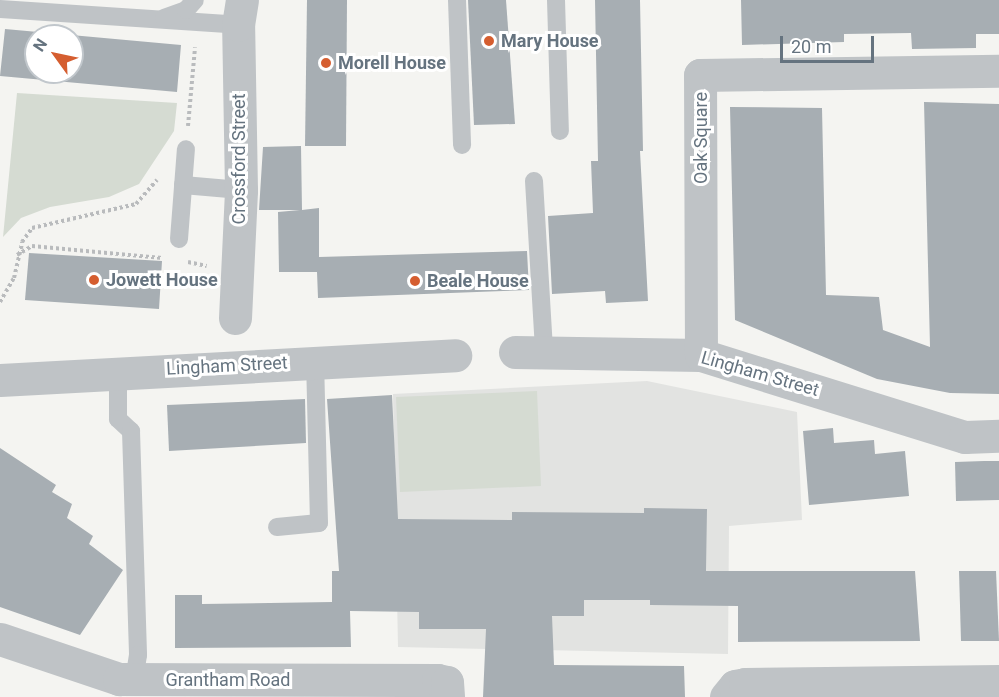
<!DOCTYPE html>
<style>
body{margin:0}
#map{position:relative;width:999px;height:697px;overflow:hidden;background:#f4f4f1;font-family:Roboto,sans-serif}
div>[style]{position:absolute}
.built>*{inset:0;background:#e2e3e1}
.green>*{inset:0;background:#d5dbd2}
.building>*{inset:0;background:#a7aeb3}
.path>*{height:4px;margin-top:-2px;transform-origin:0;background:repeating-linear-gradient(90deg,#b9bbbd 0 3px,transparent 0 6px)}
.service>*{height:18px;margin:-9px;padding:0 9px;transform-origin:9px;border-radius:9px;background:#bfc3c6}
.minor>*{height:33px;margin:-16.5px;padding:0 16.5px;transform-origin:16.5px;border-radius:16.5px;background:#bfc3c6}
.dots>*{width:16px;height:16px;translate:-50% -50%;box-sizing:border-box;border:3px solid #fff;border-radius:50%}
span{translate:-50% -50%;white-space:nowrap;text-align:center;line-height:1.15;-webkit-text-stroke:6px #fff;paint-order:stroke}
.poi-label{font-size:18px;color:#65737f;font-weight:700}
.left{translate:0 -50%;text-align:left}
.street-label{font-size:18px;color:#65737f}
.north{position:absolute;left:24px;top:24px;width:60px;height:60px;box-sizing:border-box;background:#fff;border:2px solid #c1c7cc;border-radius:50%;rotate:303deg;font-size:16px;font-weight:700;line-height:24px;text-align:center;color:#65737f}
.north::after{content:'';display:block;margin:auto;width:21px;height:27px;background:#d55e30;clip-path:polygon(50% 0,100% 100%,50% 72%,0 100%)}
.scale{position:absolute;left:780px;top:36px;width:94px;height:27px;box-sizing:border-box;border:3px solid #65737f;border-top:0;padding-left:8px;font-size:18px;line-height:21px;white-space:nowrap;color:#65737f;-webkit-text-stroke:4px #fff;paint-order:stroke}
</style>
<div id="map">
<div class="built">
<i style="clip-path:polygon(647px 381px,797px 412px,802px 520px,729px 526px,728px 654px,398px 647px,393px 394px)"></i>
</div>
<div class="green">
<i style="clip-path:polygon(17px 93px,177px 103px,174px 131px,139px 184px,109px 197px,50px 207px,21px 218px,3px 237px)"></i>
<i style="clip-path:polygon(537px 391px,541px 486px,400px 492px,396px 397px)"></i>
</div>
<div class="building">
<i style="clip-path:polygon(307px 0,347px 0,346px 146px,305px 146px)"></i>
<i style="clip-path:polygon(468px 0,506px 0,515px 124px,474px 125px)"></i>
<i style="clip-path:polygon(595px 0,640px 0,643px 151px,640px 151px,648px 301px,606px 303px,605px 291px,552px 294px,548px 216px,593px 213px,591px 161px,598px 161px)"></i>
<i style="clip-path:polygon(741px 0,999px 0,999px 34px,976px 34px,976px 48px,912px 49px,911px 33px,844px 34px,844px 42px,742px 45px)"></i>
<i style="clip-path:polygon(evenodd,5px 29px,181px 45px,177px 92px,0 76px,5px 29px,36px 36px,72px 36px,72px 72px,36px 72px,36px 36px)"></i>
<i style="clip-path:polygon(924px 102px,999px 104px,999px 394px,950px 393px,877px 379px,735px 320px,730px 107px,822px 108px,826px 295px,879px 297px,883px 330px,930px 347px)"></i>
<i style="clip-path:polygon(301px 146px,302px 210px,319px 208px,319px 257px,527px 251px,529px 290px,318px 298px,317px 272px,279px 272px,278px 212px,300px 210px,259px 210px,263px 147px)"></i>
<i style="clip-path:polygon(29px 253px,162px 261px,159px 309px,25px 300px)"></i>
<i style="clip-path:polygon(392px 395px,398px 519px,512px 520px,512px 512px,644px 513px,644px 508px,707px 509px,706px 571px,915px 571px,920px 641px,738px 642px,738px 606px,650px 605px,650px 600px,584px 600px,584px 616px,552px 616px,554px 665px,684px 666px,685px 697px,483px 697px,486px 629px,419px 629px,419px 612px,350px 611px,351px 647px,175px 648px,175px 595px,202px 595px,202px 604px,332px 602px,332px 571px,339px 571px,327px 399px)"></i>
<i style="clip-path:polygon(305px 399px,306px 443px,169px 451px,167px 405px)"></i>
<i style="clip-path:polygon(833px 428px,834px 443px,874px 440px,875px 454px,905px 451px,909px 496px,809px 505px,803px 431px)"></i>
<i style="clip-path:polygon(0 448px,56px 485px,52px 492px,72px 504px,67px 518px,93px 536px,89px 544px,123px 570px,80px 635px,0 607px)"></i>
<i style="clip-path:polygon(984px 461px,999px 461px,999px 500px,956px 501px,955px 462px)"></i>
<i style="clip-path:polygon(959px 571px,996px 571px,999px 641px,961px 641px)"></i>
</div>
<div class="path">
<i style="left:188px;top:126px;width:79px;rotate:-84.9deg"></i>
<i style="left:17px;top:255px;width:17px;rotate:-31deg"></i>
<i style="left:32px;top:246px;width:131px;rotate:5.3deg"></i>
<i style="left:188px;top:262px;width:19px;rotate:12deg"></i>
<i style="left:0;top:302px;width:28px;rotate:-60deg"></i>
<i style="left:14px;top:278px;width:37px;rotate:-77deg"></i>
<i style="left:22px;top:242px;width:17px;rotate:-54deg"></i>
<i style="left:32px;top:228px;width:107px;rotate:-13deg"></i>
<i style="left:136px;top:204px;width:32px;rotate:-49deg"></i>
</div>
<div class="service">
<i style="left:457px;top:0;width:145px;rotate:88deg"></i>
<i style="left:556px;top:0;width:131px;rotate:88.3deg"></i>
<i style="left:0;top:9px;width:239px;rotate:3.8deg"></i>
<i style="left:164px;top:18px;width:23px;rotate:-20deg"></i>
<i style="left:186px;top:10px;width:13px;rotate:-48deg"></i>
<i style="left:534px;top:181px;width:170px;rotate:86.6deg"></i>
<i style="left:183px;top:185px;width:58px;rotate:4.9deg"></i>
<i style="left:179px;top:239px;width:90px;rotate:-85.6deg"></i>
<i style="left:118px;top:373px;width:46px;rotate:90deg"></i>
<i style="left:118px;top:419px;width:18px;rotate:43deg"></i>
<i style="left:131px;top:431px;width:224px;rotate:88.2deg"></i>
<i style="left:138px;top:655px;width:25px;rotate:99deg"></i>
<i style="left:277px;top:527px;width:42px;rotate:-5.4deg"></i>
<i style="left:319px;top:523px;width:161px;rotate:-91.4deg"></i>
</div>
<div class="minor">
<i style="left:235px;top:318px;width:128px;rotate:-87.3deg"></i>
<i style="left:241px;top:190px;width:165px;rotate:-91deg"></i>
<i style="left:238px;top:25px;width:25px;rotate:-81deg"></i>
<i style="left:515px;top:352px;width:186px;rotate:0.9deg"></i>
<i style="left:701px;top:355px;width:276px;rotate:17.3deg"></i>
<i style="left:965px;top:437px;width:34px;rotate:-2deg"></i>
<i style="left:701px;top:355px;width:280px;rotate:-90.2deg"></i>
<i style="left:700px;top:75px;width:299px;rotate:-0.8deg"></i>
<i style="left:0;top:380px;width:456px;rotate:-3.1deg"></i>
<i style="left:0;top:639px;width:126px;rotate:18.6deg"></i>
<i style="left:119px;top:679px;width:319px;rotate:0.2deg"></i>
<i style="left:438px;top:680px;width:9px;rotate:13deg"></i>
<i style="left:447px;top:682px;width:15px;rotate:86deg"></i>
<i style="left:726px;top:697px;width:14px;rotate:-51deg"></i>
<i style="left:735px;top:686px;width:10px;rotate:-11deg"></i>
<i style="left:745px;top:684px;width:254px;rotate:-0.7deg"></i>
</div>
<div class="dots">
<i style="left:489px;top:41px;background:#d55e30"></i>
<i style="left:326px;top:63px;background:#d55e30"></i>
<i style="left:94px;top:280px;background:#d55e30"></i>
<i style="left:415px;top:281px;background:#d55e30"></i>
</div>
<div class="poi-label">
<span class="left" style="left:501px;top:41px">Mary House</span>
<span class="left" style="left:338px;top:63px">Morell House</span>
<span class="left" style="left:106px;top:280px">Jowett House</span>
<span class="left" style="left:427px;top:281px">Beale House</span>
</div>
<div class="street-label">
<span style="left:701px;top:138px;rotate:-90deg">Oak Square</span>
<span style="left:239px;top:159px;rotate:-90deg">Crossford Street</span>
<span style="left:227px;top:366px;rotate:-3deg">Lingham Street</span>
<span style="left:760px;top:374px;rotate:16deg">Lingham Street</span>
<span style="left:228px;top:680px">Grantham Road</span>
</div>
<div class="north">N</div>
<div class="scale">20 m</div>
</div>
